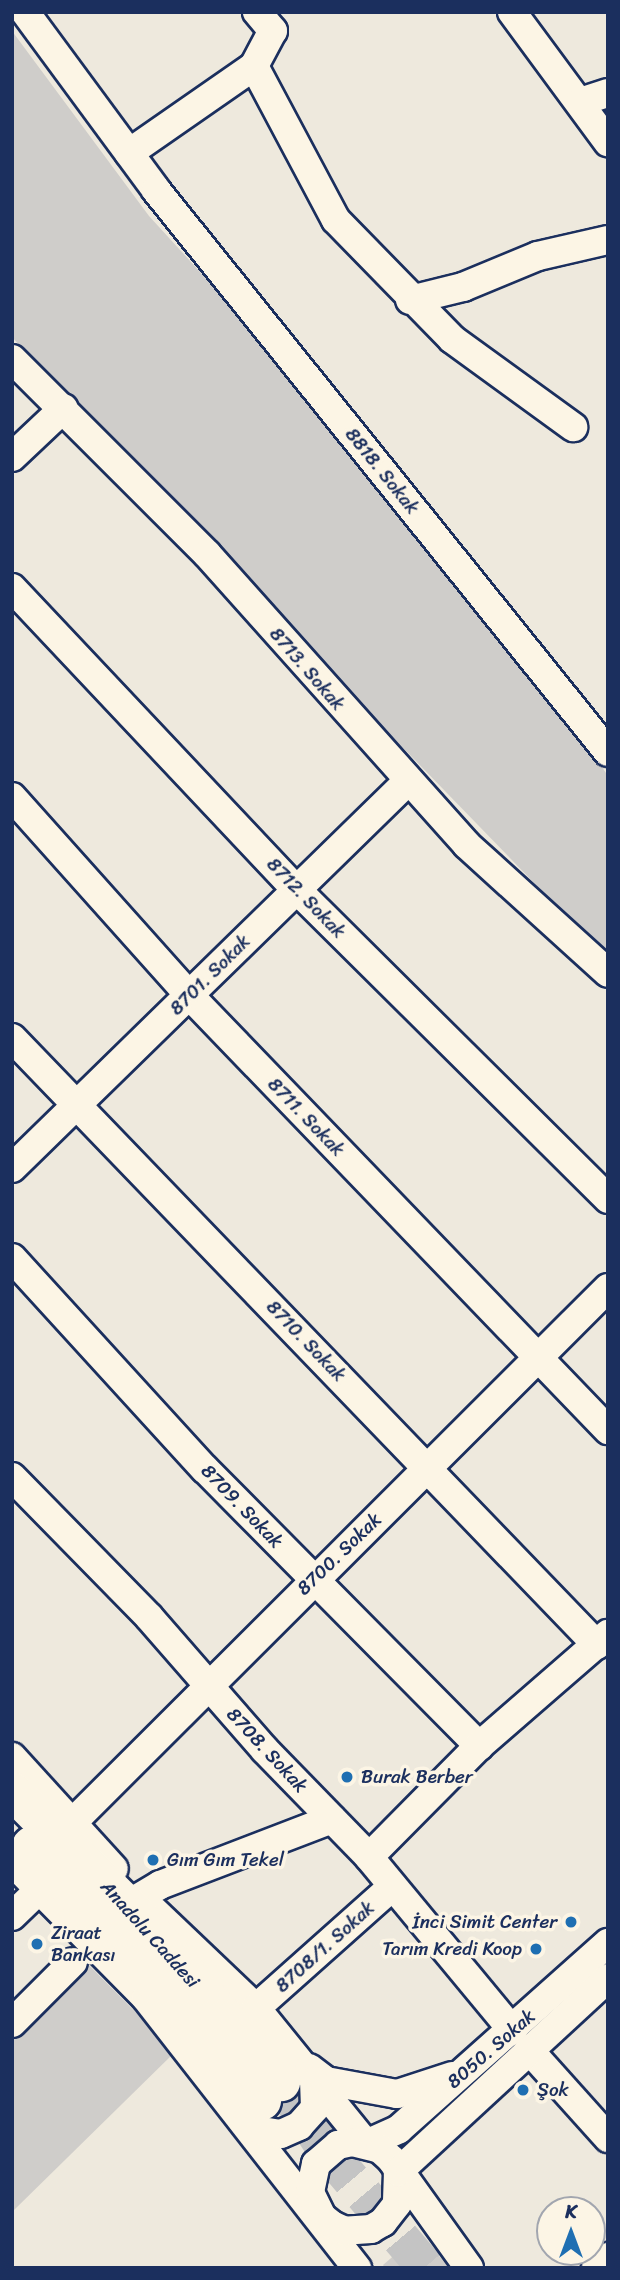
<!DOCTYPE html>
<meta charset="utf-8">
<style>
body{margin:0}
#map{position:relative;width:620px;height:2280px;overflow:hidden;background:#eee9dd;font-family:Sriracha,sans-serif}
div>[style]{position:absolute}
.green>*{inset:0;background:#cfcdca}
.highway-tunnel>*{height:38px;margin-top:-19px;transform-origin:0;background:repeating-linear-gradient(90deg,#c4c4c4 0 38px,transparent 0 57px)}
.roads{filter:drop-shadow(2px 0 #1b2f5e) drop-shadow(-2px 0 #1b2f5e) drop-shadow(0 2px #1b2f5e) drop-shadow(0 -2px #1b2f5e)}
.minor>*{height:28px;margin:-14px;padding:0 14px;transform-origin:14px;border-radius:14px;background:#fcf5e5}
.highway>*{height:38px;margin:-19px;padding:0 19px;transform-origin:19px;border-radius:19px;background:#fcf5e5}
.dots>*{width:19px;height:19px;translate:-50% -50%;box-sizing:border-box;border:4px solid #fcf5e5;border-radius:50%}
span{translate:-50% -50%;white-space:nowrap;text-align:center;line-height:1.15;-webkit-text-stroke:7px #fcf5e5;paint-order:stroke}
.street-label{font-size:19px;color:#1b2f5e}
.poi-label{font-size:19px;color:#1b2f5e}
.left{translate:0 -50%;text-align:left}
.right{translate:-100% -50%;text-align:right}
.frame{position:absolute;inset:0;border:14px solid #1b2f5e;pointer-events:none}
.north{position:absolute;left:536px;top:2196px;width:70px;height:70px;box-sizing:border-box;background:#fcf5e5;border:2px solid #a2a6af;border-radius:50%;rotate:0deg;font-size:19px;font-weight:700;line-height:28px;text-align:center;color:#1b2f5e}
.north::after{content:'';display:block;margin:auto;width:24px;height:32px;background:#1f6fb2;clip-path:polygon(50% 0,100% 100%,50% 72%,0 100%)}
</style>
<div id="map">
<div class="green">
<i style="clip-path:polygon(12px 31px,149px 216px,264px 342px,564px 710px,608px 776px,608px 959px,116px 452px,12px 337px)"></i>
<i style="clip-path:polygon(85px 1961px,175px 2052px,12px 2212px,12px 2033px)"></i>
<i style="clip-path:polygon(420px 2233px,449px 2268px,385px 2268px,383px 2265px)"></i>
</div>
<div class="highway-tunnel">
<i style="left:281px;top:2082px;width:83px;rotate:56.3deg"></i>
<i style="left:327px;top:2151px;width:153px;rotate:49.8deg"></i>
</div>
<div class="roads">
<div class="minor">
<i style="left:25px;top:12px;width:221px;rotate:53.6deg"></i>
<i style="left:156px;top:190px;width:721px;rotate:51.19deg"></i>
<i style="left:512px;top:12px;width:162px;rotate:53.6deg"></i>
<i style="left:254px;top:66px;width:174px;rotate:62deg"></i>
<i style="left:336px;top:220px;width:166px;rotate:45.7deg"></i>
<i style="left:452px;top:339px;width:150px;rotate:36deg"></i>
<i style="left:580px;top:102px;width:29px;rotate:-18deg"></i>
<i style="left:129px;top:153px;width:152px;rotate:-34.8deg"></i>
<i style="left:254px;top:66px;width:40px;rotate:-62deg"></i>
<i style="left:273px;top:31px;width:25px;rotate:-130deg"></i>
<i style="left:410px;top:300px;width:55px;rotate:-13.8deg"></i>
<i style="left:463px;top:287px;width:81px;rotate:-22.5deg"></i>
<i style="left:538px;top:256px;width:72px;rotate:-12.9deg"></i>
<i style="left:12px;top:359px;width:276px;rotate:45deg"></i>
<i style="left:207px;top:554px;width:390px;rotate:48.2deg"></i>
<i style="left:467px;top:845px;width:190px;rotate:42.2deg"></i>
<i style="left:12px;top:457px;width:71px;rotate:-43.3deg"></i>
<i style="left:12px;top:588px;width:414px;rotate:46.7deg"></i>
<i style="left:296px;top:889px;width:440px;rotate:44.8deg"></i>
<i style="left:12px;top:797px;width:267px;rotate:48.2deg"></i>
<i style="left:190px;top:996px;width:603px;rotate:46.08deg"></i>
<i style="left:12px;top:1038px;width:843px;rotate:46.06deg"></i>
<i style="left:12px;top:1168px;width:554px;rotate:-44.34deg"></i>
<i style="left:12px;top:1258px;width:286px;rotate:47.6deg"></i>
<i style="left:205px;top:1469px;width:390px;rotate:45.3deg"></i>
<i style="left:12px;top:1477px;width:196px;rotate:45.6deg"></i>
<i style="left:149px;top:1617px;width:176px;rotate:48.9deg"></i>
<i style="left:265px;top:1750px;width:149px;rotate:45.8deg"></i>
<i style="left:369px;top:1857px;width:226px;rotate:50.4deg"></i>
<i style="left:12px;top:1757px;width:151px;rotate:47.7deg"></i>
<i style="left:73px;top:1822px;width:756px;rotate:-44.95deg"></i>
<i style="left:369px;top:1857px;width:156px;rotate:-45.3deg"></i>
<i style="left:479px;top:1746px;width:171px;rotate:-41deg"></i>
<i style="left:12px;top:1862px;width:191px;rotate:45.4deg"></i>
<i style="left:146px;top:1998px;width:343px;rotate:52deg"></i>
<i style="left:140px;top:1897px;width:23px;rotate:-31deg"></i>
<i style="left:160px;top:1885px;width:184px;rotate:-21deg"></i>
<i style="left:154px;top:1911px;width:141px;rotate:43.6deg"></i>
<i style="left:256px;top:2008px;width:175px;rotate:51deg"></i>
<i style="left:12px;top:1916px;width:37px;rotate:-44deg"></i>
<i style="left:256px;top:2008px;width:183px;rotate:-41.7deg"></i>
<i style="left:12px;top:2023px;width:86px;rotate:-45deg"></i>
<i style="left:530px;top:2051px;width:117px;rotate:48.1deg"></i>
<i style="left:309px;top:2068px;width:21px;rotate:37deg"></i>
<i style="left:326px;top:2081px;width:72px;rotate:10.4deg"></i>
<i style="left:397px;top:2094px;width:58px;rotate:-18.1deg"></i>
<i style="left:247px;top:2119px;width:19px;rotate:39deg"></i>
<i style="left:262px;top:2131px;width:19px;rotate:9deg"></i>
<i style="left:281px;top:2134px;width:20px;rotate:-24deg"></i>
<i style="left:299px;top:2126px;width:24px;rotate:-48deg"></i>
<i style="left:315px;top:2108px;width:27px;rotate:-92deg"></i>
<i style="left:366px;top:2144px;width:36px;rotate:-24deg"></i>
<i style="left:399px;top:2129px;width:280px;rotate:-41.7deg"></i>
<i style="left:398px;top:2172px;width:32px;rotate:92deg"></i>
<i style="left:397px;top:2204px;width:23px;rotate:128deg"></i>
<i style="left:383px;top:2222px;width:14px;rotate:150deg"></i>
<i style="left:371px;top:2229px;width:26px;rotate:176deg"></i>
<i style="left:345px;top:2231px;width:14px;rotate:-155deg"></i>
<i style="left:332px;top:2225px;width:13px;rotate:-141deg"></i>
<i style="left:322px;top:2217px;width:28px;rotate:-116deg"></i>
<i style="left:310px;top:2192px;width:29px;rotate:-78deg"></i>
<i style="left:316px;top:2164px;width:29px;rotate:-41deg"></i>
<i style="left:338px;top:2145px;width:14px;rotate:-12deg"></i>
<i style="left:352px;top:2142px;width:29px;rotate:14deg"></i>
<i style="left:380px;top:2149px;width:15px;rotate:42deg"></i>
<i style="left:391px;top:2159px;width:134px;rotate:54.4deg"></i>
<i style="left:398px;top:2172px;width:286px;rotate:-42.7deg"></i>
<i style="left:596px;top:2268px;width:16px;rotate:-43deg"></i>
</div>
<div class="highway">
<i style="left:12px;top:1791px;width:179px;rotate:44.8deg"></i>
<i style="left:139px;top:1917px;width:218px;rotate:49.3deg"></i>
<i style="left:31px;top:1846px;width:344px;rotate:47.8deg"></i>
</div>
</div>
<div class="dots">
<i style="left:347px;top:1777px;background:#1f6fb2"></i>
<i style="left:153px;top:1860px;background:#1f6fb2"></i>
<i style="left:571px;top:1922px;background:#1f6fb2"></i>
<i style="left:37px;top:1944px;background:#1f6fb2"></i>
<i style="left:536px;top:1949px;background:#1f6fb2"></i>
<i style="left:523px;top:2090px;background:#1f6fb2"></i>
</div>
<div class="street-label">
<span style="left:382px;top:471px;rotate:51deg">8818. Sokak</span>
<span style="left:307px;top:669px;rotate:49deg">8713. Sokak</span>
<span style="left:306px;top:898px;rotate:46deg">8712. Sokak</span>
<span style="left:210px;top:975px;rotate:-45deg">8701. Sokak</span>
<span style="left:306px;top:1117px;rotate:46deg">8711. Sokak</span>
<span style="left:306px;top:1341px;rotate:46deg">8710. Sokak</span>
<span style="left:242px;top:1506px;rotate:46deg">8709. Sokak</span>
<span style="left:339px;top:1554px;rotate:-44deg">8700. Sokak</span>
<span style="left:267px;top:1750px;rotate:47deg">8708. Sokak</span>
<span style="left:150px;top:1934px;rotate:48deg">Anadolu Caddesi</span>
<span style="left:325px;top:1947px;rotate:-42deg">8708/1. Sokak</span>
<span style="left:491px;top:2049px;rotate:-41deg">8050. Sokak</span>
</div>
<div class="poi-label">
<span class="left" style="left:361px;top:1777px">Burak Berber</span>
<span class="left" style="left:167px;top:1860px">Gım Gım Tekel</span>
<span class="right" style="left:557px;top:1922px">İnci Simit Center</span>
<span class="left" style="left:51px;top:1944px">Ziraat<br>Bankası</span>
<span class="right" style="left:522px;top:1949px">Tarım Kredi Koop</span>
<span class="left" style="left:537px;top:2090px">Şok</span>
</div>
<div class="frame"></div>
<div class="north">K</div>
</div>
